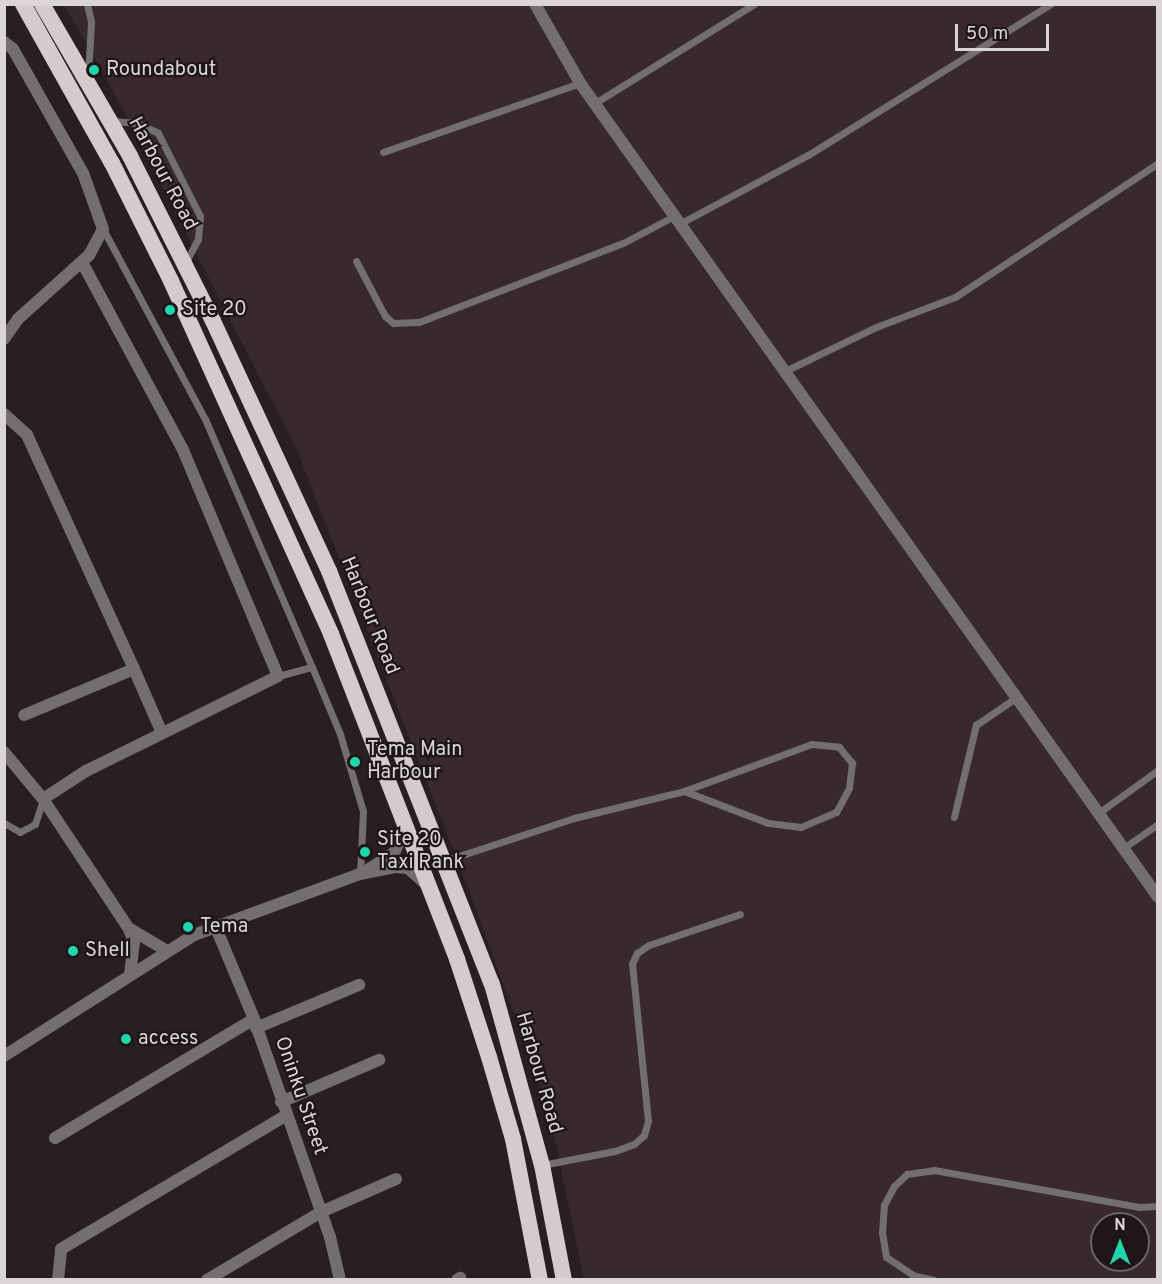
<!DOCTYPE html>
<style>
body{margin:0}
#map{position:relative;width:1162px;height:1284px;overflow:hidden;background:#291f22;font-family:Overpass,sans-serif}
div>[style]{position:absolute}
.built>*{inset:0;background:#38292d}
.service>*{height:7px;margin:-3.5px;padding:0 3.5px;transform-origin:3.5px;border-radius:3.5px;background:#736e6f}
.minor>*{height:12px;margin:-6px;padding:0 6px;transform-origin:6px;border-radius:6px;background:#736e6f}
.tertiary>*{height:12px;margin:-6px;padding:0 6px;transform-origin:6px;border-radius:6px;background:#736e6f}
.trunk>*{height:16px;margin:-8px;padding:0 8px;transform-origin:8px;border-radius:8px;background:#d6cace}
.dots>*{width:16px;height:16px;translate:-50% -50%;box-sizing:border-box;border:3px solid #1f1619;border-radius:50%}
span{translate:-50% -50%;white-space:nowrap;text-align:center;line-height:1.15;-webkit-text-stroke:4.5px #1f1619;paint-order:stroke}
.poi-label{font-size:20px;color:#dbd5d7}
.left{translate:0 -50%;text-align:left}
.street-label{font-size:20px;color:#dbd5d7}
.frame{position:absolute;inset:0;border:6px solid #dbd5d7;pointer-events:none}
.north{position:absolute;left:1090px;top:1212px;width:60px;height:60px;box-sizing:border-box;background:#1f1619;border:2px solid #6a6265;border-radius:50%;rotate:0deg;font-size:16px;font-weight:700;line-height:24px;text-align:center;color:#dbd5d7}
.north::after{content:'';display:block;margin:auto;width:21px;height:27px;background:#21d5af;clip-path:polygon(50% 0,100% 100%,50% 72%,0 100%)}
.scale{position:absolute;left:955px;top:24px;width:94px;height:27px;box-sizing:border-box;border:3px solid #dbd5d7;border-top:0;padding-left:8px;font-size:18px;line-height:21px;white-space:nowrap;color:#dbd5d7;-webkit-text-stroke:4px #1f1619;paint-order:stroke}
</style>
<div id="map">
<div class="built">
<i style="clip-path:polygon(evenodd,64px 5px,1157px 5px,1157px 1279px,584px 1279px,548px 1107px,467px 885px,296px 448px,104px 74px,64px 5px,1102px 1224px,1138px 1224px,1138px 1260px,1102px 1260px,1102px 1224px)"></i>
</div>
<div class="service">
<i style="left:87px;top:4px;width:18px;rotate:77deg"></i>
<i style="left:91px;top:22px;width:53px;rotate:93.2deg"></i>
<i style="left:595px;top:103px;width:187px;rotate:-31.9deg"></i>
<i style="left:113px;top:121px;width:24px;rotate:5deg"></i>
<i style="left:137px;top:123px;width:23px;rotate:25deg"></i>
<i style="left:158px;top:133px;width:93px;rotate:63.2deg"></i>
<i style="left:200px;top:216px;width:23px;rotate:95deg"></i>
<i style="left:198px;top:239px;width:27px;rotate:118deg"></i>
<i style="left:383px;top:152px;width:209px;rotate:-19.3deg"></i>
<i style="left:681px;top:223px;width:144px;rotate:-28.2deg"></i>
<i style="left:808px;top:155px;width:286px;rotate:-31.9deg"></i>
<i style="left:103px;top:229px;width:216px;rotate:61.8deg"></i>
<i style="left:205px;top:419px;width:270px;rotate:66.7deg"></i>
<i style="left:356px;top:261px;width:62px;rotate:62.2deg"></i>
<i style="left:385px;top:316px;width:11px;rotate:41deg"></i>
<i style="left:393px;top:323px;width:26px;rotate:-2deg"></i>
<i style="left:419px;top:322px;width:219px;rotate:-21.2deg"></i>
<i style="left:623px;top:243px;width:60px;rotate:-27.8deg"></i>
<i style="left:783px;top:372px;width:103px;rotate:-25.8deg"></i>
<i style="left:876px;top:327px;width:85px;rotate:-20.8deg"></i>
<i style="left:955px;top:297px;width:243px;rotate:-33.4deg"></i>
<i style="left:278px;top:676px;width:35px;rotate:-15deg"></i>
<i style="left:312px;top:667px;width:73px;rotate:67.3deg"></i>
<i style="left:340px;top:734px;width:80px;rotate:73.4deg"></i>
<i style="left:363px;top:811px;width:63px;rotate:92.7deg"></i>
<i style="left:1097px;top:814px;width:75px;rotate:-35.8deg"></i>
<i style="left:954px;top:817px;width:95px;rotate:-76.6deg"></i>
<i style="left:976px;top:725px;width:46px;rotate:-34.4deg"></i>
<i style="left:4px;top:823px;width:18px;rotate:29deg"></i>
<i style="left:20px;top:832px;width:17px;rotate:-28deg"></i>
<i style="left:35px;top:824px;width:26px;rotate:-72deg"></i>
<i style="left:1122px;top:849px;width:44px;rotate:-34.8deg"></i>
<i style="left:444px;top:861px;width:137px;rotate:-18.3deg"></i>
<i style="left:574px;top:818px;width:113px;rotate:-13.8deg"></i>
<i style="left:684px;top:791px;width:136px;rotate:-20.2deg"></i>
<i style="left:812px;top:744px;width:27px;rotate:6deg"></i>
<i style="left:839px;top:747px;width:21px;rotate:51deg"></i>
<i style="left:852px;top:763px;width:25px;rotate:97deg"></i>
<i style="left:849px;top:788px;width:27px;rotate:118deg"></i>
<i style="left:836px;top:812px;width:38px;rotate:157deg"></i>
<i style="left:801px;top:827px;width:33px;rotate:-173deg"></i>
<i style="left:768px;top:823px;width:90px;rotate:-159.1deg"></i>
<i style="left:542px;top:1165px;width:74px;rotate:-10.9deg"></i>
<i style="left:615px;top:1151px;width:20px;rotate:-20deg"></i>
<i style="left:634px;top:1144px;width:13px;rotate:-42deg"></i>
<i style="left:644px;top:1135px;width:15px;rotate:-74deg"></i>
<i style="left:648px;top:1121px;width:158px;rotate:-95.8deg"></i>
<i style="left:632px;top:964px;width:12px;rotate:-66deg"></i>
<i style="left:637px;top:953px;width:14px;rotate:-34deg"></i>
<i style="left:649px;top:945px;width:96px;rotate:-18.8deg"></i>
<i style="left:934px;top:1280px;width:22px;rotate:-167deg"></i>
<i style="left:913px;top:1275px;width:32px;rotate:-146deg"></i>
<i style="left:886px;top:1257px;width:24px;rotate:-99deg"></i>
<i style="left:882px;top:1233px;width:28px;rotate:-86deg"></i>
<i style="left:884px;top:1205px;width:21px;rotate:-62deg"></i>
<i style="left:894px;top:1186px;width:18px;rotate:-43deg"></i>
<i style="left:907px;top:1174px;width:27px;rotate:-8deg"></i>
<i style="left:934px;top:1170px;width:208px;rotate:10.2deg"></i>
<i style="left:1139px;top:1207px;width:19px;rotate:-3deg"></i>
</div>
<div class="minor">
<i style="left:535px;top:4px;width:91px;rotate:60.3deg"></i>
<i style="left:580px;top:83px;width:998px;rotate:54.62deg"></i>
<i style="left:4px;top:42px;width:11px;rotate:38deg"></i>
<i style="left:13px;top:49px;width:142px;rotate:60.6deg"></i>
<i style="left:83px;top:173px;width:59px;rotate:70.3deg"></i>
<i style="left:103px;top:229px;width:30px;rotate:118deg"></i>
<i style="left:89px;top:255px;width:96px;rotate:138deg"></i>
<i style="left:18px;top:319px;width:24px;rotate:125deg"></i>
<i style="left:4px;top:414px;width:31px;rotate:42deg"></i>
<i style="left:27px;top:435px;width:257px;rotate:65.4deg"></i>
<i style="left:134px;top:669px;width:119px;rotate:157.3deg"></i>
<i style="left:134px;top:669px;width:70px;rotate:66.4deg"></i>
<i style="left:43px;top:799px;width:51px;rotate:-33.1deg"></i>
<i style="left:86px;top:771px;width:214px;rotate:-26.3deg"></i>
<i style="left:278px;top:676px;width:247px;rotate:-112.8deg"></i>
<i style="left:182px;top:448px;width:211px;rotate:-118.3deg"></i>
<i style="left:256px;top:1028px;width:112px;rotate:-22.7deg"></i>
<i style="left:281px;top:1102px;width:107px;rotate:-23.2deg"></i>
<i style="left:55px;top:1138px;width:232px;rotate:-30.9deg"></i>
<i style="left:58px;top:1280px;width:31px;rotate:-84deg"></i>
<i style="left:61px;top:1249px;width:261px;rotate:-30.7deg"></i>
<i style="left:207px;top:1280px;width:133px;rotate:-30.8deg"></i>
<i style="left:321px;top:1212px;width:82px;rotate:-23.7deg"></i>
<i style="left:457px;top:1280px;width:4px;rotate:-34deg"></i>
</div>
<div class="tertiary">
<i style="left:4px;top:752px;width:61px;rotate:50.3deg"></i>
<i style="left:43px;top:799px;width:156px;rotate:56.5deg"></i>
<i style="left:129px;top:929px;width:14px;rotate:69deg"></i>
<i style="left:134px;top:942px;width:33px;rotate:97deg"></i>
<i style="left:369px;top:869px;width:30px;rotate:-33deg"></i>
<i style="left:394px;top:853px;width:29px;rotate:-65deg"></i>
<i style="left:216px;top:928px;width:99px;rotate:67.3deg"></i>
<i style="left:254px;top:1019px;width:231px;rotate:70.8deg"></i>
<i style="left:330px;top:1237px;width:44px;rotate:76.9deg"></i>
<i style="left:130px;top:929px;width:43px;rotate:30.7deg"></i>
<i style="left:4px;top:1056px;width:225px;rotate:-32.5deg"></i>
<i style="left:194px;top:935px;width:177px;rotate:-20.2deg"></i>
<i style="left:360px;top:874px;width:37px;rotate:-11deg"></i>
<i style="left:396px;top:867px;width:12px;rotate:5deg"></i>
<i style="left:408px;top:868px;width:25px;rotate:42deg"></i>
</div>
<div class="trunk">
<i style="left:23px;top:4px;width:182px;rotate:60.8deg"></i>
<i style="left:112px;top:163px;width:132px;rotate:63.4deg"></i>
<i style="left:171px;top:281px;width:388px;rotate:65.6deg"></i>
<i style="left:331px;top:634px;width:349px;rotate:68.8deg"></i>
<i style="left:457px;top:959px;width:103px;rotate:71.9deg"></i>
<i style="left:489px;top:1057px;width:85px;rotate:73.7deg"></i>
<i style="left:513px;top:1139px;width:144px;rotate:79.2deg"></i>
<i style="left:42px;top:4px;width:176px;rotate:59.9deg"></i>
<i style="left:130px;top:156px;width:185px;rotate:63.3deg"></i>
<i style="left:213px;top:321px;width:276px;rotate:65.1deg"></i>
<i style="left:329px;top:571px;width:444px;rotate:68.5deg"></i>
<i style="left:492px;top:984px;width:188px;rotate:74.6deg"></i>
<i style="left:542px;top:1165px;width:117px;rotate:79.2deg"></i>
</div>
<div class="dots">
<i style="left:94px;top:70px;background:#21d5af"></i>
<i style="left:170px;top:310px;background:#21d5af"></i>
<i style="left:355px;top:762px;background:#21d5af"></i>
<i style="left:365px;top:852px;background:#21d5af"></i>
<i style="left:188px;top:927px;background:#21d5af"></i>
<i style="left:73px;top:951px;background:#21d5af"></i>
<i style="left:126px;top:1039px;background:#21d5af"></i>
</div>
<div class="poi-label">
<span class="left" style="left:106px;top:70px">Roundabout</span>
<span class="left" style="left:182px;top:310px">Site 20</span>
<span class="left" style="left:367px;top:762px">Tema Main<br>Harbour</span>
<span class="left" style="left:377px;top:852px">Site 20<br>Taxi Rank</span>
<span class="left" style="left:200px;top:927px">Tema</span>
<span class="left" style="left:85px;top:951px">Shell</span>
<span class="left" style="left:138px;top:1039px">access</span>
</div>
<div class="street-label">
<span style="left:162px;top:174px;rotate:62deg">Harbour Road</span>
<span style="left:369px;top:616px;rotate:68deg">Harbour Road</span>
<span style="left:538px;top:1073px;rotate:74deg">Harbour Road</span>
<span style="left:300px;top:1096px;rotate:71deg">Oninku Street</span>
</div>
<div class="frame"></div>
<div class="north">N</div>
<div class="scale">50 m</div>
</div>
